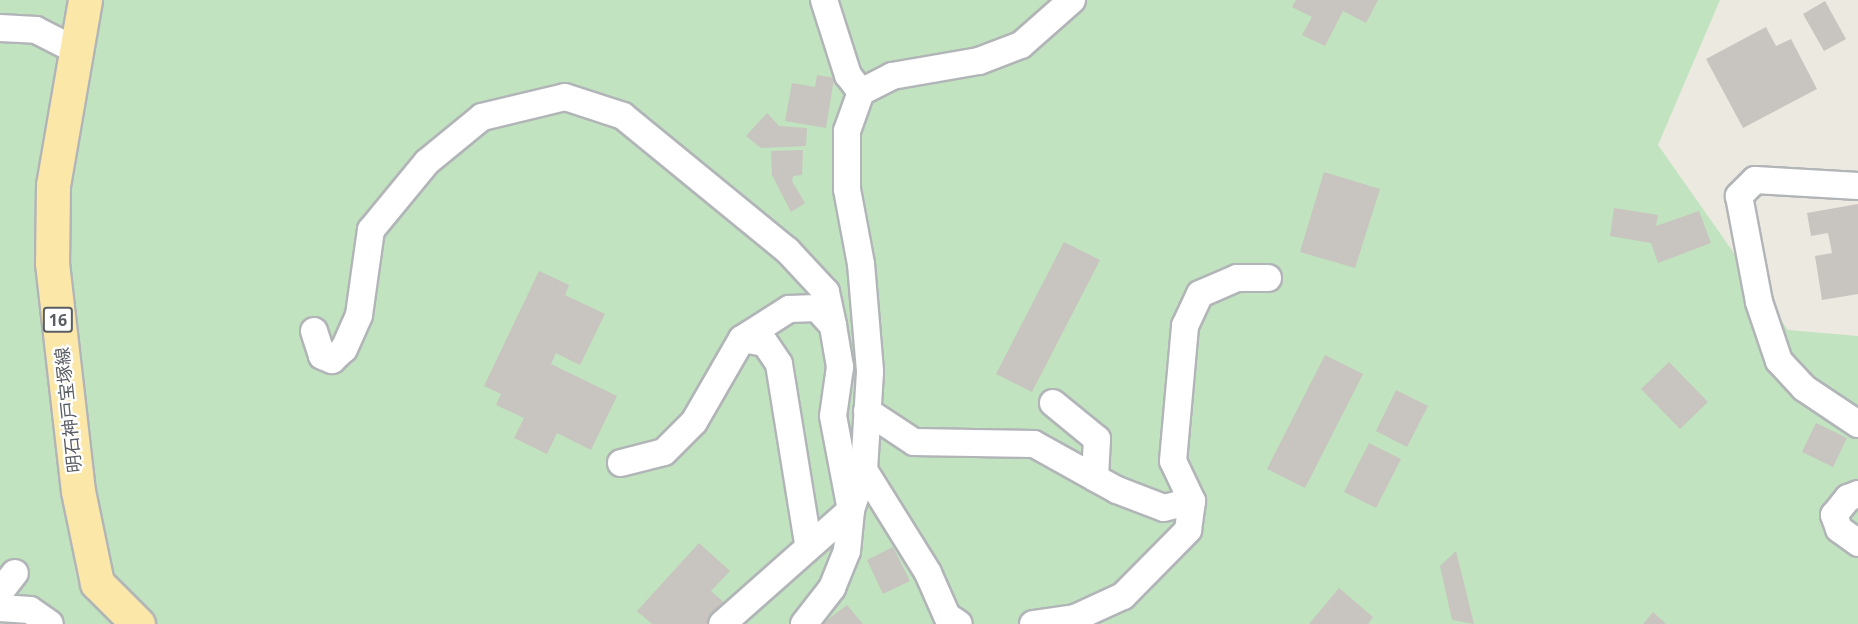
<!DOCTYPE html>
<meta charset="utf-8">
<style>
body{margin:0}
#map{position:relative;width:1858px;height:624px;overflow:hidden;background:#ece9e1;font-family:"Open Sans","Noto Sans JP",sans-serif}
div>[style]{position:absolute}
.green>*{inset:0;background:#c1e3bf}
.building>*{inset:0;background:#c8c4bf}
.roads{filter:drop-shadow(2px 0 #b2b5b8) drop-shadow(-2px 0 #b2b5b8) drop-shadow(0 2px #b2b5b8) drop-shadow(0 -2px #b2b5b8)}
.minor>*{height:26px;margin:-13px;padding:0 13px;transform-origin:13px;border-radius:13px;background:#fff}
.primary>*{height:33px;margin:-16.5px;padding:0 16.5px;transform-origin:16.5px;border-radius:16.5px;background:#fbe8a8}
span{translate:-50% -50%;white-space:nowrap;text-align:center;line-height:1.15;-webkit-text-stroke:4.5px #fff;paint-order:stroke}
.shield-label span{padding:2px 4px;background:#fff;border:2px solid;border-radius:4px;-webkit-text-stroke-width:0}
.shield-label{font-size:16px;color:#5a5e62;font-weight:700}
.street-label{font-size:18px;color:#5a5e62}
</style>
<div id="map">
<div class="green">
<i style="clip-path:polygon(0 0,1720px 0,1658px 145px,1788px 330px,1858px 336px,1858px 624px,0 624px)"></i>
</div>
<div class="building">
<i style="clip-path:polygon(1296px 0,1378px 0,1366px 23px,1343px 11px,1325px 46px,1302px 35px,1312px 17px,1292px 7px)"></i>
<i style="clip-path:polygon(1825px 1px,1846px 39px,1824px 51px,1803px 14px)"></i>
<i style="clip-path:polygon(1766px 27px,1776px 46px,1791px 39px,1817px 89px,1743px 128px,1706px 59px)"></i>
<i style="clip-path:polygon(817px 75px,834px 78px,826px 128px,785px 121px,792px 83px,815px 87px)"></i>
<i style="clip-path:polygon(767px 113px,779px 126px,807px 128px,806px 146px,761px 148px,746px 136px)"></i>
<i style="clip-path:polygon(803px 150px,802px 175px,793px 176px,792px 181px,805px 203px,791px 212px,772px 175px,771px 151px)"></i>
<i style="clip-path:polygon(1324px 172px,1380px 189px,1355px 268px,1300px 252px)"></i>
<i style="clip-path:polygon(1858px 204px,1858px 294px,1822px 300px,1815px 256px,1832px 253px,1828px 233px,1811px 236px,1807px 213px)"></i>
<i style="clip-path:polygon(1614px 208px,1658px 215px,1656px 226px,1699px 211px,1711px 243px,1658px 263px,1651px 243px,1610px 236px)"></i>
<i style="clip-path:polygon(1064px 242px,1100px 260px,1032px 392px,996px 374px)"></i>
<i style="clip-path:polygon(539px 271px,569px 285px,565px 295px,605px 314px,580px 365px,556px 353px,551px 364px,617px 396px,591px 450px,557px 433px,547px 454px,514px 438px,524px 418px,496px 405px,501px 394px,484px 386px)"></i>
<i style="clip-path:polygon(1325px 355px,1363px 374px,1305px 488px,1267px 469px)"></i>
<i style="clip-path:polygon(1669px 362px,1708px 402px,1680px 429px,1641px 389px)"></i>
<i style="clip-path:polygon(1396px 390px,1428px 406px,1407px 447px,1376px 431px)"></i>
<i style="clip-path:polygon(1816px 423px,1847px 438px,1833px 467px,1802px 452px)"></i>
<i style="clip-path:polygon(1369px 443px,1401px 459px,1376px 508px,1344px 492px)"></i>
<i style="clip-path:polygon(699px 543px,730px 571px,711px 591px,727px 605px,709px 624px,652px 624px,637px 611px)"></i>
<i style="clip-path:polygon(893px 547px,910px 581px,883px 594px,867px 560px)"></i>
<i style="clip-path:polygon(1456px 551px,1474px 624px,1452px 620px,1440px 566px)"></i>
<i style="clip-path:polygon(1339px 588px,1373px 617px,1368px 624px,1309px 624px)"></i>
<i style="clip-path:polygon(847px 605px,863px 624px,822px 624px)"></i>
<i style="clip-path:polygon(1653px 612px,1666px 624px,1643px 624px)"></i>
</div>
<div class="roads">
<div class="minor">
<i style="left:824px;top:0;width:79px;rotate:72.3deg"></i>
<i style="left:848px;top:75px;width:21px;rotate:53deg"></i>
<i style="left:0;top:28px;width:36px;rotate:3deg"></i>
<i style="left:36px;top:30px;width:44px;rotate:27.1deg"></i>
<i style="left:1858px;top:186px;width:103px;rotate:-176.7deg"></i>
<i style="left:1755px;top:180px;width:23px;rotate:135deg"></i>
<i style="left:1739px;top:196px;width:108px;rotate:79.3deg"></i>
<i style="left:1759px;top:302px;width:62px;rotate:71.3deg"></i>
<i style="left:1779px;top:361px;width:37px;rotate:47deg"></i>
<i style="left:1804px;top:388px;width:65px;rotate:33.7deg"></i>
<i style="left:314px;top:331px;width:26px;rotate:72deg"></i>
<i style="left:322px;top:356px;width:11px;rotate:22deg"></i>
<i style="left:332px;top:360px;width:16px;rotate:-43deg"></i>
<i style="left:344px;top:349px;width:37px;rotate:-66deg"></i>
<i style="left:359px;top:315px;width:86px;rotate:-82deg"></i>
<i style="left:371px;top:230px;width:88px;rotate:-50.5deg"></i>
<i style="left:427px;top:162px;width:71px;rotate:-39.3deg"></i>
<i style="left:482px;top:117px;width:85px;rotate:-13.5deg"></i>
<i style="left:565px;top:97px;width:61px;rotate:18.1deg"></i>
<i style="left:623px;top:116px;width:212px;rotate:39.3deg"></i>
<i style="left:787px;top:250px;width:57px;rotate:47.1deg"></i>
<i style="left:826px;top:292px;width:35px;rotate:78deg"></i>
<i style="left:742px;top:339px;width:23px;rotate:10deg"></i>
<i style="left:765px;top:343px;width:25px;rotate:56deg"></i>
<i style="left:779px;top:364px;width:181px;rotate:80.8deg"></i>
<i style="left:1053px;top:403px;width:57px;rotate:39.3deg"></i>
<i style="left:1097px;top:439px;width:39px;rotate:93deg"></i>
<i style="left:867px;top:411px;width:56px;rotate:33.4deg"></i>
<i style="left:914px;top:442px;width:120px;rotate:1deg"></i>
<i style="left:1034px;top:444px;width:95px;rotate:29deg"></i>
<i style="left:1117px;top:490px;width:50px;rotate:21deg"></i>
<i style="left:1164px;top:508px;width:29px;rotate:-14deg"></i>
<i style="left:621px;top:463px;width:44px;rotate:-14.3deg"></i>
<i style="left:664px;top:452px;width:42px;rotate:-45deg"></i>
<i style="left:694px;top:422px;width:96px;rotate:-60deg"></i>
<i style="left:742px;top:339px;width:56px;rotate:-32.6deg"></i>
<i style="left:789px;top:309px;width:28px;rotate:-2deg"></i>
<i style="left:817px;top:308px;width:24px;rotate:48deg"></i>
<i style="left:833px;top:326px;width:42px;rotate:80.3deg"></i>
<i style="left:840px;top:367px;width:49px;rotate:98.1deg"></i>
<i style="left:833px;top:416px;width:96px;rotate:79.2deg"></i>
<i style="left:851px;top:510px;width:172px;rotate:138.5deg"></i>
<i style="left:864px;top:470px;width:121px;rotate:58.1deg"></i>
<i style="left:928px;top:573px;width:47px;rotate:66.2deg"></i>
<i style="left:947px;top:616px;width:14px;rotate:34deg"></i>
<i style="left:1858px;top:494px;width:11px;rotate:158deg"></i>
<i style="left:1848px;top:498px;width:22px;rotate:129deg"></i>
<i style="left:1834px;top:515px;width:15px;rotate:70deg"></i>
<i style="left:1839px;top:529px;width:24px;rotate:36deg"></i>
<i style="left:0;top:592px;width:24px;rotate:-52deg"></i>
<i style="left:0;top:608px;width:30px;rotate:4deg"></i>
<i style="left:30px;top:610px;width:24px;rotate:35deg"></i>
<i style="left:804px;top:624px;width:46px;rotate:-52.1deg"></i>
<i style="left:832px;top:588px;width:40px;rotate:-68deg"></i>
<i style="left:847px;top:551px;width:41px;rotate:-84.4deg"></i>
<i style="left:851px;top:510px;width:42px;rotate:-72deg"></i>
<i style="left:864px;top:470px;width:99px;rotate:-86.5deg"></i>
<i style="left:870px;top:371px;width:107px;rotate:-94.8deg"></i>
<i style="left:861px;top:264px;width:76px;rotate:-100.6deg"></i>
<i style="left:847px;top:189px;width:58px;rotate:-90deg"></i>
<i style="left:847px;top:131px;width:41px;rotate:-70.3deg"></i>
<i style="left:861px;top:92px;width:35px;rotate:-27deg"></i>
<i style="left:892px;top:76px;width:88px;rotate:-9.8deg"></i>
<i style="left:979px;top:61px;width:45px;rotate:-20.9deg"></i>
<i style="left:1021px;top:45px;width:68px;rotate:-41.4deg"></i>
<i style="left:1033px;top:624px;width:42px;rotate:-8.1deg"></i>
<i style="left:1075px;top:618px;width:53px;rotate:-24.6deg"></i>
<i style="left:1123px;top:596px;width:93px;rotate:-45.4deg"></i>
<i style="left:1188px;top:530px;width:29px;rotate:-82deg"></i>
<i style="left:1192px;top:501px;width:44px;rotate:-115.4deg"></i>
<i style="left:1173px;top:461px;width:136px;rotate:-84.9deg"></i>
<i style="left:1185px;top:326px;width:35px;rotate:-65deg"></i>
<i style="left:1200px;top:294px;width:40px;rotate:-23.4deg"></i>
<i style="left:1237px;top:278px;width:31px"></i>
</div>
<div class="primary">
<i style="left:85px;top:0;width:188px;rotate:99.8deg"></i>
<i style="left:53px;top:185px;width:78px;rotate:90.7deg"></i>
<i style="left:52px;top:263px;width:229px;rotate:83.5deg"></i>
<i style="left:78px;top:491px;width:94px;rotate:78.3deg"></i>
<i style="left:97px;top:583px;width:58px;rotate:45deg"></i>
</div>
</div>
<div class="shield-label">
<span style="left:58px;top:320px">16</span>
</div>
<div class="street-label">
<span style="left:68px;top:410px;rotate:-96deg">明石神戸宝塚線</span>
</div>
</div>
